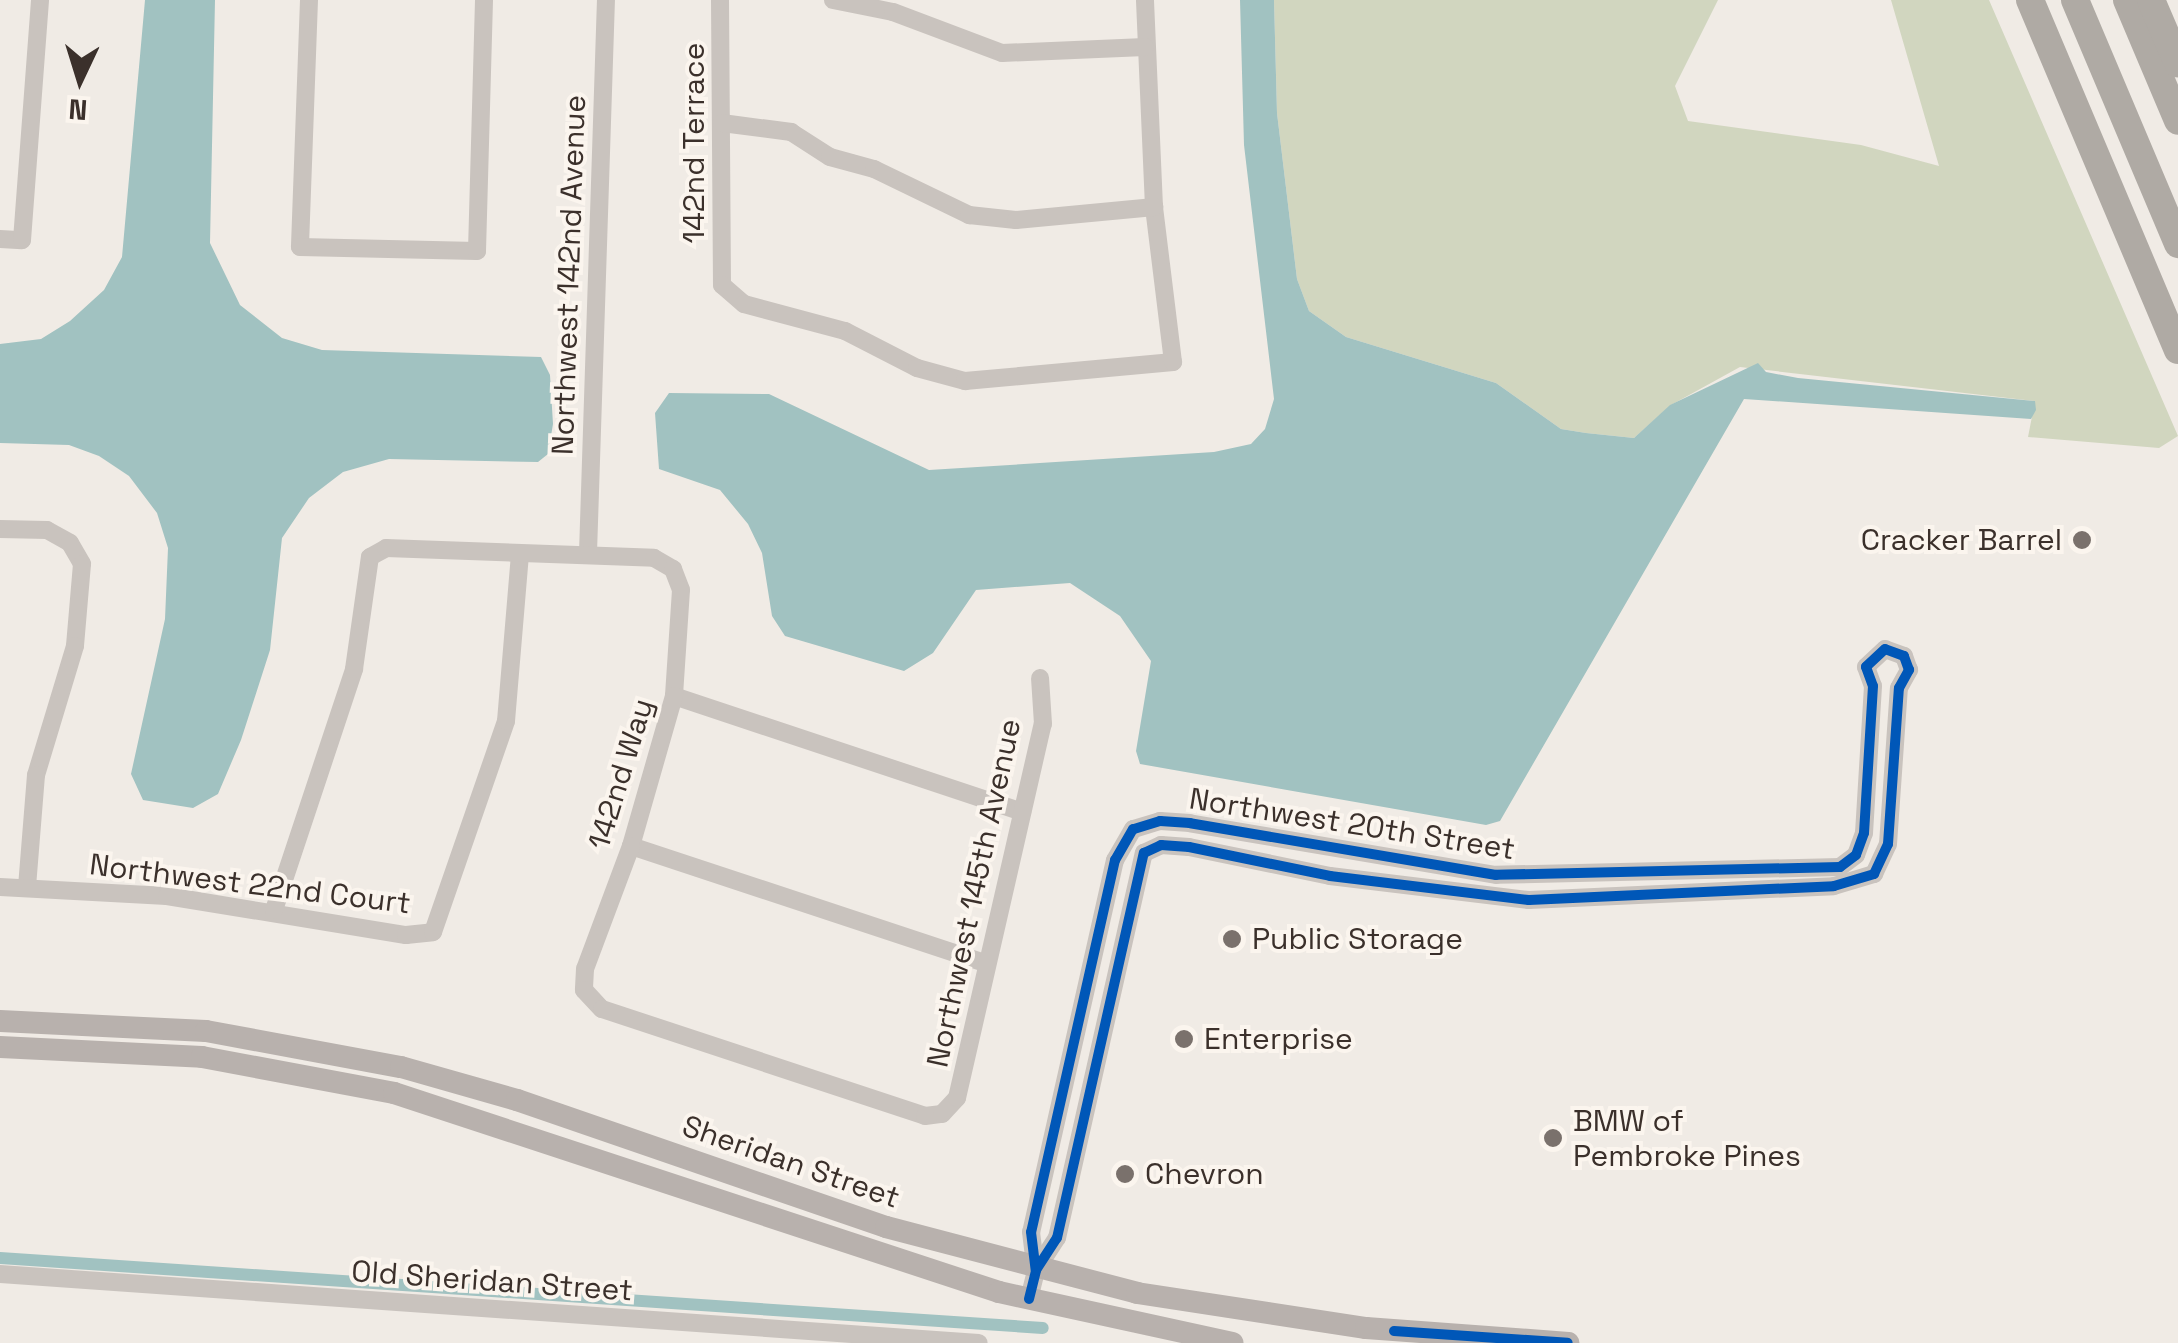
<!DOCTYPE html>
<style>
body{margin:0}
#map{position:relative;width:2178px;height:1343px;overflow:hidden;background:#f0ebe5;font-family:"Space Grotesk",sans-serif}
div>[style]{position:absolute}
.green>*{inset:0;background:#d1d6bf}
.water>*{inset:0;background:#a1c2c1}
.canal>*{height:12px;margin:-6px;padding:0 6px;transform-origin:6px;border-radius:6px;background:#a1c2c1}
.minor>*{height:18px;margin:-9px;padding:0 9px;transform-origin:9px;border-radius:9px;background:#c9c3be}
.major>*{height:22px;margin:-11px;padding:0 11px;transform-origin:11px;border-radius:11px;background:#b8b1ad}
.highway>*{height:28px;margin:-14px;padding:0 14px;transform-origin:14px;border-radius:14px;background:#afaaa4}
.cycleway>*{height:10px;margin:-5px;padding:0 5px;transform-origin:5px;border-radius:5px;background:#0057b8}
.dots>*{width:28px;height:28px;translate:-50% -50%;box-sizing:border-box;border:5px solid #fbf5ee;border-radius:50%}
span{translate:-50% -50%;white-space:nowrap;text-align:center;line-height:1.15;-webkit-text-stroke:8px #fbf5ee;paint-order:stroke}
.street-label{font-size:30px;color:#3b302b}
.poi-label{font-size:30px;color:#3b302b}
.right{translate:-100% -50%;text-align:right}
.left{translate:0 -50%;text-align:left}
.north{position:absolute;left:30px;top:30px;width:100px;height:100px;-webkit-text-stroke:8px #fbf5ee;paint-order:stroke;rotate:184deg;font-size:28px;font-weight:700;line-height:40px;text-align:center;color:#3b302b}
.north::after{content:'';display:block;margin:auto;width:35px;height:45px;background:#3b302b;clip-path:polygon(50% 0,100% 100%,50% 72%,0 100%)}
</style>
<div id="map">
<div class="green">
<i style="clip-path:polygon(1274px 0,1718px 0,1675px 86px,1688px 121px,1861px 145px,1939px 166px,1891px 0,1989px 0,2178px 436px,2159px 448px,2028px 437px,2035px 401px,1740px 367px,1671px 405px,1634px 438px,1586px 433px,1561px 429px,1496px 383px,1346px 337px,1309px 311px,1297px 279px,1277px 113px)"></i>
</div>
<div class="water">
<i style="clip-path:polygon(145px 0,215px 0,210px 243px,240px 305px,282px 338px,322px 350px,541px 357px,550px 375px,553px 424px,548px 454px,538px 462px,389px 459px,343px 472px,309px 498px,282px 538px,270px 650px,241px 740px,218px 794px,193px 808px,143px 800px,131px 774px,165px 619px,168px 548px,157px 513px,129px 476px,99px 456px,69px 445px,0 443px,0 344px,41px 339px,70px 321px,104px 290px,122px 257px)"></i>
<i style="clip-path:polygon(1240px 0,1274px 0,1277px 113px,1297px 279px,1309px 311px,1346px 337px,1496px 383px,1561px 429px,1586px 433px,1634px 438px,1670px 405px,1758px 363px,1766px 372px,1798px 378px,2035px 401px,2036px 410px,2031px 419px,1744px 399px,1500px 821px,1486px 825px,1140px 764px,1136px 751px,1151px 661px,1120px 616px,1070px 583px,976px 590px,933px 653px,904px 671px,785px 636px,772px 616px,762px 553px,748px 524px,720px 490px,659px 469px,655px 413px,669px 393px,769px 394px,929px 470px,1214px 452px,1251px 444px,1265px 429px,1274px 399px,1244px 145px)"></i>
</div>
<div class="canal">
<i style="left:0;top:1258px;width:1045px;rotate:3.84deg"></i>
</div>
<div class="minor">
<i style="left:309px;top:0;width:247px;rotate:92.1deg"></i>
<i style="left:300px;top:247px;width:177px;rotate:1.3deg"></i>
<i style="left:477px;top:251px;width:251px;rotate:-88.4deg"></i>
<i style="left:720px;top:0;width:285px;rotate:89.6deg"></i>
<i style="left:722px;top:285px;width:29px;rotate:41deg"></i>
<i style="left:744px;top:304px;width:105px;rotate:15deg"></i>
<i style="left:845px;top:331px;width:81px;rotate:27.2deg"></i>
<i style="left:917px;top:368px;width:50px;rotate:15.2deg"></i>
<i style="left:965px;top:381px;width:209px;rotate:-5.2deg"></i>
<i style="left:1173px;top:362px;width:156px;rotate:-97deg"></i>
<i style="left:1154px;top:207px;width:207px;rotate:-92.5deg"></i>
<i style="left:833px;top:0;width:61px;rotate:11.3deg"></i>
<i style="left:893px;top:12px;width:116px;rotate:20.6deg"></i>
<i style="left:1002px;top:53px;width:143px;rotate:-2.4deg"></i>
<i style="left:722px;top:123px;width:70px;rotate:7.4deg"></i>
<i style="left:791px;top:132px;width:46px;rotate:32.7deg"></i>
<i style="left:830px;top:157px;width:46px;rotate:15.3deg"></i>
<i style="left:874px;top:169px;width:106px;rotate:25.8deg"></i>
<i style="left:969px;top:215px;width:47px;rotate:6.1deg"></i>
<i style="left:1016px;top:220px;width:139px;rotate:-5.4deg"></i>
<i style="left:0;top:239px;width:22px;rotate:3deg"></i>
<i style="left:22px;top:240px;width:241px;rotate:-85.7deg"></i>
<i style="left:0;top:529px;width:47px;rotate:1.2deg"></i>
<i style="left:47px;top:530px;width:26px;rotate:29deg"></i>
<i style="left:70px;top:543px;width:24px;rotate:60deg"></i>
<i style="left:82px;top:564px;width:82px;rotate:94.9deg"></i>
<i style="left:75px;top:646px;width:135px;rotate:106.8deg"></i>
<i style="left:36px;top:775px;width:112px;rotate:94.6deg"></i>
<i style="left:588px;top:553px;width:553px;rotate:-88.14deg"></i>
<i style="left:674px;top:696px;width:367px;rotate:18.4deg"></i>
<i style="left:631px;top:846px;width:375px;rotate:18.3deg"></i>
<i style="left:0;top:887px;width:167px;rotate:3.1deg"></i>
<i style="left:167px;top:896px;width:242px;rotate:9.3deg"></i>
<i style="left:406px;top:935px;width:27px;rotate:-6deg"></i>
<i style="left:433px;top:932px;width:223px;rotate:-70.9deg"></i>
<i style="left:506px;top:721px;width:167px;rotate:-85.2deg"></i>
<i style="left:274px;top:910px;width:254px;rotate:-71.6deg"></i>
<i style="left:354px;top:669px;width:113px;rotate:-81.9deg"></i>
<i style="left:370px;top:557px;width:18px;rotate:-29deg"></i>
<i style="left:386px;top:548px;width:268px;rotate:2.1deg"></i>
<i style="left:654px;top:558px;width:22px;rotate:30deg"></i>
<i style="left:673px;top:569px;width:22px;rotate:69deg"></i>
<i style="left:681px;top:590px;width:106px;rotate:93.8deg"></i>
<i style="left:674px;top:696px;width:156px;rotate:106deg"></i>
<i style="left:631px;top:846px;width:131px;rotate:110.5deg"></i>
<i style="left:585px;top:969px;width:21px;rotate:93deg"></i>
<i style="left:584px;top:990px;width:26px;rotate:47deg"></i>
<i style="left:602px;top:1009px;width:340px;rotate:18.3deg"></i>
<i style="left:925px;top:1116px;width:17px;rotate:-7deg"></i>
<i style="left:942px;top:1114px;width:22px;rotate:-47deg"></i>
<i style="left:957px;top:1098px;width:384px;rotate:-77.1deg"></i>
<i style="left:1043px;top:724px;width:46px;rotate:-93.7deg"></i>
<i style="left:0;top:1274px;width:981px;rotate:4.03deg"></i>
<i style="left:1029px;top:1299px;width:30px;rotate:-76deg"></i>
<i style="left:1036px;top:1270px;width:38px;rotate:-57deg"></i>
<i style="left:1057px;top:1238px;width:395px;rotate:-77.3deg"></i>
<i style="left:1144px;top:853px;width:19px;rotate:-25deg"></i>
<i style="left:1161px;top:845px;width:28px;rotate:4deg"></i>
<i style="left:1189px;top:847px;width:144px;rotate:11.6deg"></i>
<i style="left:1330px;top:876px;width:200px;rotate:6.9deg"></i>
<i style="left:1529px;top:900px;width:305px;rotate:-2.6deg"></i>
<i style="left:1834px;top:886px;width:42px;rotate:-16.7deg"></i>
<i style="left:1874px;top:874px;width:33px;rotate:-65deg"></i>
<i style="left:1888px;top:844px;width:156px;rotate:-86deg"></i>
<i style="left:1899px;top:688px;width:21px;rotate:-61deg"></i>
<i style="left:1909px;top:670px;width:15px;rotate:-110deg"></i>
<i style="left:1904px;top:656px;width:20px;rotate:-160deg"></i>
<i style="left:1885px;top:649px;width:26px;rotate:137deg"></i>
<i style="left:1866px;top:667px;width:20px;rotate:70deg"></i>
<i style="left:1873px;top:686px;width:147px;rotate:93.5deg"></i>
<i style="left:1864px;top:833px;width:23px;rotate:110deg"></i>
<i style="left:1856px;top:855px;width:20px;rotate:143deg"></i>
<i style="left:1840px;top:867px;width:344px;rotate:178.7deg"></i>
<i style="left:1496px;top:875px;width:310px;rotate:-170.4deg"></i>
<i style="left:1190px;top:823px;width:30px;rotate:-176deg"></i>
<i style="left:1160px;top:821px;width:28px;rotate:163deg"></i>
<i style="left:1133px;top:829px;width:36px;rotate:120deg"></i>
<i style="left:1115px;top:860px;width:381px;rotate:102.7deg"></i>
<i style="left:1031px;top:1232px;width:38px;rotate:83deg"></i>
</div>
<div class="major">
<i style="left:0;top:1021px;width:206px;rotate:2.8deg"></i>
<i style="left:206px;top:1031px;width:198px;rotate:10.5deg"></i>
<i style="left:401px;top:1067px;width:121px;rotate:15.9deg"></i>
<i style="left:517px;top:1100px;width:390px;rotate:19deg"></i>
<i style="left:886px;top:1227px;width:260px;rotate:14.7deg"></i>
<i style="left:1137px;top:1293px;width:232px;rotate:8.7deg"></i>
<i style="left:1366px;top:1328px;width:203px;rotate:4.2deg"></i>
<i style="left:0;top:1047px;width:202px;rotate:2.8deg"></i>
<i style="left:202px;top:1057px;width:195px;rotate:10.6deg"></i>
<i style="left:394px;top:1093px;width:637px;rotate:18.21deg"></i>
<i style="left:999px;top:1292px;width:239px;rotate:12.3deg"></i>
</div>
<div class="highway">
<i style="left:2030px;top:0;width:380px;rotate:67.1deg"></i>
<i style="left:2075px;top:0;width:265px;rotate:67.1deg"></i>
<i style="left:2127px;top:0;width:131px;rotate:67.1deg"></i>
<i style="left:2151px;top:0;width:69px;rotate:66.8deg"></i>
</div>
<div class="cycleway">
<i style="left:1029px;top:1299px;width:30px;rotate:-76deg"></i>
<i style="left:1036px;top:1270px;width:38px;rotate:-57deg"></i>
<i style="left:1057px;top:1238px;width:395px;rotate:-77.3deg"></i>
<i style="left:1144px;top:853px;width:19px;rotate:-25deg"></i>
<i style="left:1161px;top:845px;width:28px;rotate:4deg"></i>
<i style="left:1189px;top:847px;width:144px;rotate:11.6deg"></i>
<i style="left:1330px;top:876px;width:200px;rotate:6.9deg"></i>
<i style="left:1529px;top:900px;width:305px;rotate:-2.6deg"></i>
<i style="left:1834px;top:886px;width:42px;rotate:-16.7deg"></i>
<i style="left:1874px;top:874px;width:33px;rotate:-65deg"></i>
<i style="left:1888px;top:844px;width:156px;rotate:-86deg"></i>
<i style="left:1899px;top:688px;width:21px;rotate:-61deg"></i>
<i style="left:1909px;top:670px;width:15px;rotate:-110deg"></i>
<i style="left:1904px;top:656px;width:20px;rotate:-160deg"></i>
<i style="left:1885px;top:649px;width:26px;rotate:137deg"></i>
<i style="left:1866px;top:667px;width:20px;rotate:70deg"></i>
<i style="left:1873px;top:686px;width:147px;rotate:93.5deg"></i>
<i style="left:1864px;top:833px;width:23px;rotate:110deg"></i>
<i style="left:1856px;top:855px;width:20px;rotate:143deg"></i>
<i style="left:1840px;top:867px;width:344px;rotate:178.7deg"></i>
<i style="left:1496px;top:875px;width:310px;rotate:-170.4deg"></i>
<i style="left:1190px;top:823px;width:30px;rotate:-176deg"></i>
<i style="left:1160px;top:821px;width:28px;rotate:163deg"></i>
<i style="left:1133px;top:829px;width:36px;rotate:120deg"></i>
<i style="left:1115px;top:860px;width:381px;rotate:102.7deg"></i>
<i style="left:1031px;top:1232px;width:38px;rotate:83deg"></i>
<i style="left:1394px;top:1331px;width:174px;rotate:3.9deg"></i>
</div>
<div class="dots">
<i style="left:2082px;top:540px;background:#7a716c"></i>
<i style="left:1232px;top:939px;background:#7a716c"></i>
<i style="left:1184px;top:1039px;background:#7a716c"></i>
<i style="left:1553px;top:1138px;background:#7a716c"></i>
<i style="left:1125px;top:1174px;background:#7a716c"></i>
</div>
<div class="street-label">
<span style="left:694px;top:143px;rotate:-90deg">142nd Terrace</span>
<span style="left:569px;top:275px;rotate:-88deg">Northwest 142nd Avenue</span>
<span style="left:621px;top:774px;rotate:-73deg">142nd Way</span>
<span style="left:1352px;top:824px;rotate:9deg">Northwest 20th Street</span>
<span style="left:250px;top:884px;rotate:7deg">Northwest 22nd Court</span>
<span style="left:974px;top:893px;rotate:-78deg">Northwest 145th Avenue</span>
<span style="left:791px;top:1162px;rotate:19deg">Sheridan Street</span>
<span style="left:492px;top:1281px;rotate:4deg">Old Sheridan Street</span>
</div>
<div class="poi-label">
<span class="right" style="left:2062px;top:540px">Cracker Barrel</span>
<span class="left" style="left:1252px;top:939px">Public Storage</span>
<span class="left" style="left:1204px;top:1039px">Enterprise</span>
<span class="left" style="left:1573px;top:1138px">BMW of<br>Pembroke Pines</span>
<span class="left" style="left:1145px;top:1174px">Chevron</span>
</div>
<div class="north">N</div>
</div>
